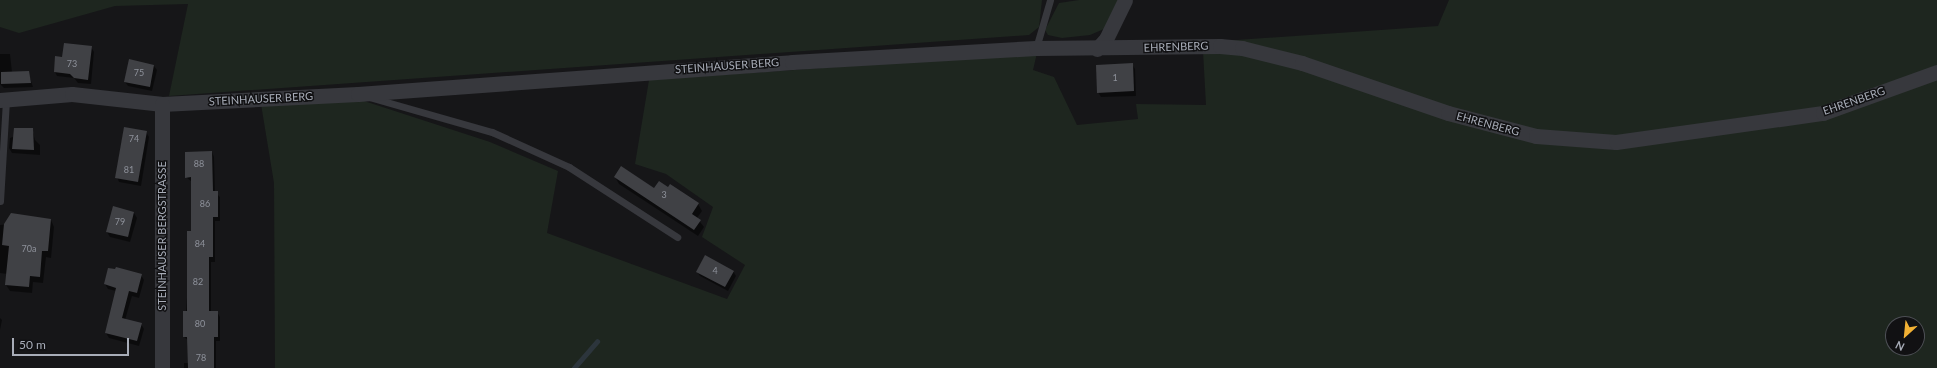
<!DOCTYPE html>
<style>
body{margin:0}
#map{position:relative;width:1937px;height:368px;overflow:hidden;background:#161618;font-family:Lato,sans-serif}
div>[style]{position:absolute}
.green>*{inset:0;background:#1e261f}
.shadow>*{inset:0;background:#0007}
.stream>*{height:4.5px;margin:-2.25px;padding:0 2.25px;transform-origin:2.25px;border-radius:2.25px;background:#2c353c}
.building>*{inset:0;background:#404145}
.lane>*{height:7px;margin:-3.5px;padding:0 3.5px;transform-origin:3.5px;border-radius:3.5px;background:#37383d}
.street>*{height:15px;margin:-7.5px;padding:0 7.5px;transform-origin:7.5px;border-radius:7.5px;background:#37383d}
span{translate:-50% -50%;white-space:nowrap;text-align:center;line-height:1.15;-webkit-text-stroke:3px #111113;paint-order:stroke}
.number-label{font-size:9px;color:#8e929b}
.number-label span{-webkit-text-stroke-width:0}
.street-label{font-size:11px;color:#a8adb8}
.north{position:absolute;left:1885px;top:316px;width:40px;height:40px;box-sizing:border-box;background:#111113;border:1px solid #4d4f55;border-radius:50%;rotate:207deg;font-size:11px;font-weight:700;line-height:16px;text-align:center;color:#a8adb8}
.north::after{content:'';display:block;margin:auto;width:14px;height:18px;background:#f2b134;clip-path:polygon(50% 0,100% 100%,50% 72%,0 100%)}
.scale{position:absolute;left:12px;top:338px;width:117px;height:18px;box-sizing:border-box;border:2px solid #a8adb8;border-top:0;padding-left:5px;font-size:12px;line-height:14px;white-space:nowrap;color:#a8adb8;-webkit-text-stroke:3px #111113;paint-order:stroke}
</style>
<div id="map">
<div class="green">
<i style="clip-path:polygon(0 0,1042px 0,1039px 27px,1029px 35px,169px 96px,188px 4px,115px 6px,19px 33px,0 27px)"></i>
<i style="clip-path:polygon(1079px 0,1121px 0,1104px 29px,1090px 35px,1062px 38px,1048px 35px,1045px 30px,1059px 3px)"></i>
<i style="clip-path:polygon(evenodd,1449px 0,1937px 0,1937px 368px,275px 368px,274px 183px,261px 104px,361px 100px,490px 142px,558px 171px,547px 233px,727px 299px,745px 265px,702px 237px,713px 207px,666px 174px,635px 164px,649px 80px,1037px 53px,1033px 70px,1054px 77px,1077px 125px,1138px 119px,1136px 104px,1206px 105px,1203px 51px,1208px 42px,1438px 26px,1449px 0,1893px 324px,1917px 324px,1917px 348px,1893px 348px,1893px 324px)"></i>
</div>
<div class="shadow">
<i style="clip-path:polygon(91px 47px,94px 52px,91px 84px,78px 83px,74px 78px,57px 76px,55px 72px)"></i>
<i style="clip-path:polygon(0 54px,10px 54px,12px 72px,28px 72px,33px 87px,4px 88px,0 84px)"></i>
<i style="clip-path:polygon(1132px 64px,1135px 69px,1136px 96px,1101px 97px,1098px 92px)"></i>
<i style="clip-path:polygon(154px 66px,157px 70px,152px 91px,128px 86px,125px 82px)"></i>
<i style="clip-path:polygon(32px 129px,35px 140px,40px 145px,40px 155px,12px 153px,9px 148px,10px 138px)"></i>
<i style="clip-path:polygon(146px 132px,149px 137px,141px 186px,119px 182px,117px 177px)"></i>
<i style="clip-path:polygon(212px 152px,214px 157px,215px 192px,220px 197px,220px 221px,215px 221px,215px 262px,211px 262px,211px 312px,217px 312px,220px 317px,220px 341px,216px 341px,216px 368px,184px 368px,184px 363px,189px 363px,189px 341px,184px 337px,192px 232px,192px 182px,186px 177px)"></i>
<i style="clip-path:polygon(615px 177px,655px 189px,668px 188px,698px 204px,702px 211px,697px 218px,704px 227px,698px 236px,619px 184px)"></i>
<i style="clip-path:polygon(134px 213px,137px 218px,130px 242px,110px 237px,107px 232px)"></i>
<i style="clip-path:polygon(51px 220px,54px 227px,51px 258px,46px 257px,43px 283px,33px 282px,32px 293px,10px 291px,6px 285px,7px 274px,0 273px,0 225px)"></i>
<i style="clip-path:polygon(733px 271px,736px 276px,728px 291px,700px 276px,697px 272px)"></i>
<i style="clip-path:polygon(141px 275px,144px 280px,139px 298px,132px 296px,125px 320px,141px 324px,144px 329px,139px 346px,109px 338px,106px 333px,116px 291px,108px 289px,105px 284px)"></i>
<i style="clip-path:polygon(0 318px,2px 320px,0 330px)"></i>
</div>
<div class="stream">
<i style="left:574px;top:368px;width:35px;rotate:-49deg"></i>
</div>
<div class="building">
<i style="clip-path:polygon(64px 43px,92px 46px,88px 80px,74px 78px,70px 74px,54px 72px,55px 56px,62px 57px)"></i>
<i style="clip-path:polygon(129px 59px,154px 65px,150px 87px,124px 82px)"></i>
<i style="clip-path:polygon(1133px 63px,1134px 91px,1097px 93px,1096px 65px)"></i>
<i style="clip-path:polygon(29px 71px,31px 83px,1px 84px,1px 72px)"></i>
<i style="clip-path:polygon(124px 127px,147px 131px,138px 182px,115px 178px)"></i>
<i style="clip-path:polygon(14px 128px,33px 128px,34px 150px,12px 149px)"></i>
<i style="clip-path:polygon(212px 151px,213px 191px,218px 191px,218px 217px,213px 217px,213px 257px,209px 257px,209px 311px,218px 311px,218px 337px,214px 337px,214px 368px,188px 368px,187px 337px,183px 337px,183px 311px,187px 311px,187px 231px,191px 231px,191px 177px,185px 178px,185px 152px)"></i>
<i style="clip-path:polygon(621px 166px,654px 188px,659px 181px,668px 187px,670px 184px,699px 203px,692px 214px,701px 220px,694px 230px,614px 177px)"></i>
<i style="clip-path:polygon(113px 206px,134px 212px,128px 237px,106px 232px)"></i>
<i style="clip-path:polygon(11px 213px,51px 219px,48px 251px,42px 251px,40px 277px,30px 276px,29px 287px,5px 285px,9px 246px,2px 245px,4px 224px)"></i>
<i style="clip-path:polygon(705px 255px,734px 271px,725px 287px,696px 272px)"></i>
<i style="clip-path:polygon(116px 267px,142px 274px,137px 293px,129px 291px,122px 318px,142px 323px,137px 341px,105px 333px,116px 288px,104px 284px,108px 268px,115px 269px)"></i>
</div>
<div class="lane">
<i style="left:1036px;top:48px;width:50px;rotate:-73.7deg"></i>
<i style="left:369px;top:97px;width:128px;rotate:15.9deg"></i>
<i style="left:492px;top:132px;width:85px;rotate:24.4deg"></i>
<i style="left:569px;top:167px;width:129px;rotate:32.9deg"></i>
<i style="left:0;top:201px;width:101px;rotate:-86.6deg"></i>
</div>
<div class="street">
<i style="left:1097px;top:49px;width:13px;rotate:-48deg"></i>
<i style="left:1106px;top:39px;width:43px;rotate:-64deg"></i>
<i style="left:0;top:100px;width:72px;rotate:-4.8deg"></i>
<i style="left:72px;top:94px;width:91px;rotate:6.3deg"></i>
<i style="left:162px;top:104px;width:196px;rotate:-2.9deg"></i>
<i style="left:358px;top:94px;width:435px;rotate:-4.2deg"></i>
<i style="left:792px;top:62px;width:244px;rotate:-3.3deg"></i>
<i style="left:1036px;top:48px;width:184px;rotate:-0.6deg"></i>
<i style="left:1220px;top:46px;width:22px;rotate:5deg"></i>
<i style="left:1242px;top:48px;width:62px;rotate:14deg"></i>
<i style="left:1302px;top:63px;width:154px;rotate:18.9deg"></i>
<i style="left:1448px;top:113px;width:91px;rotate:14.6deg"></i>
<i style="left:1536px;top:136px;width:80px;rotate:4.3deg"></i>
<i style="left:1616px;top:142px;width:209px;rotate:-8deg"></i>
<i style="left:1823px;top:113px;width:121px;rotate:-19.8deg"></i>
<i style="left:162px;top:104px;width:264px;rotate:90deg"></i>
</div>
<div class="number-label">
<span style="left:72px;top:64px">73</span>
<span style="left:139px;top:73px">75</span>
<span style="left:1115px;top:78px">1</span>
<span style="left:134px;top:139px">74</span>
<span style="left:199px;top:164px">88</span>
<span style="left:129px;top:170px">81</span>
<span style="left:664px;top:195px">3</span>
<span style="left:205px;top:204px">86</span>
<span style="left:120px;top:222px">79</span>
<span style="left:200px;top:244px">84</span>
<span style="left:29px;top:249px">70a</span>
<span style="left:715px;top:271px">4</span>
<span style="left:198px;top:282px">82</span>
<span style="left:200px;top:324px">80</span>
<span style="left:201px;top:358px">78</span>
</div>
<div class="street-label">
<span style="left:1176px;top:47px;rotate:-2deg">EHRENBERG</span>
<span style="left:727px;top:66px;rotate:-4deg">STEINHAUSER BERG</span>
<span style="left:261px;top:99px;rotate:-3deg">STEINHAUSER BERG</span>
<span style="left:1854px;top:101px;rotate:-19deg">EHRENBERG</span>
<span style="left:1488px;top:124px;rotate:15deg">EHRENBERG</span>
<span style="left:162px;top:236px;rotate:-90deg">STEINHAUSER BERGSTRASSE</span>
</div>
<div class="north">N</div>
<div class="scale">50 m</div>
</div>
